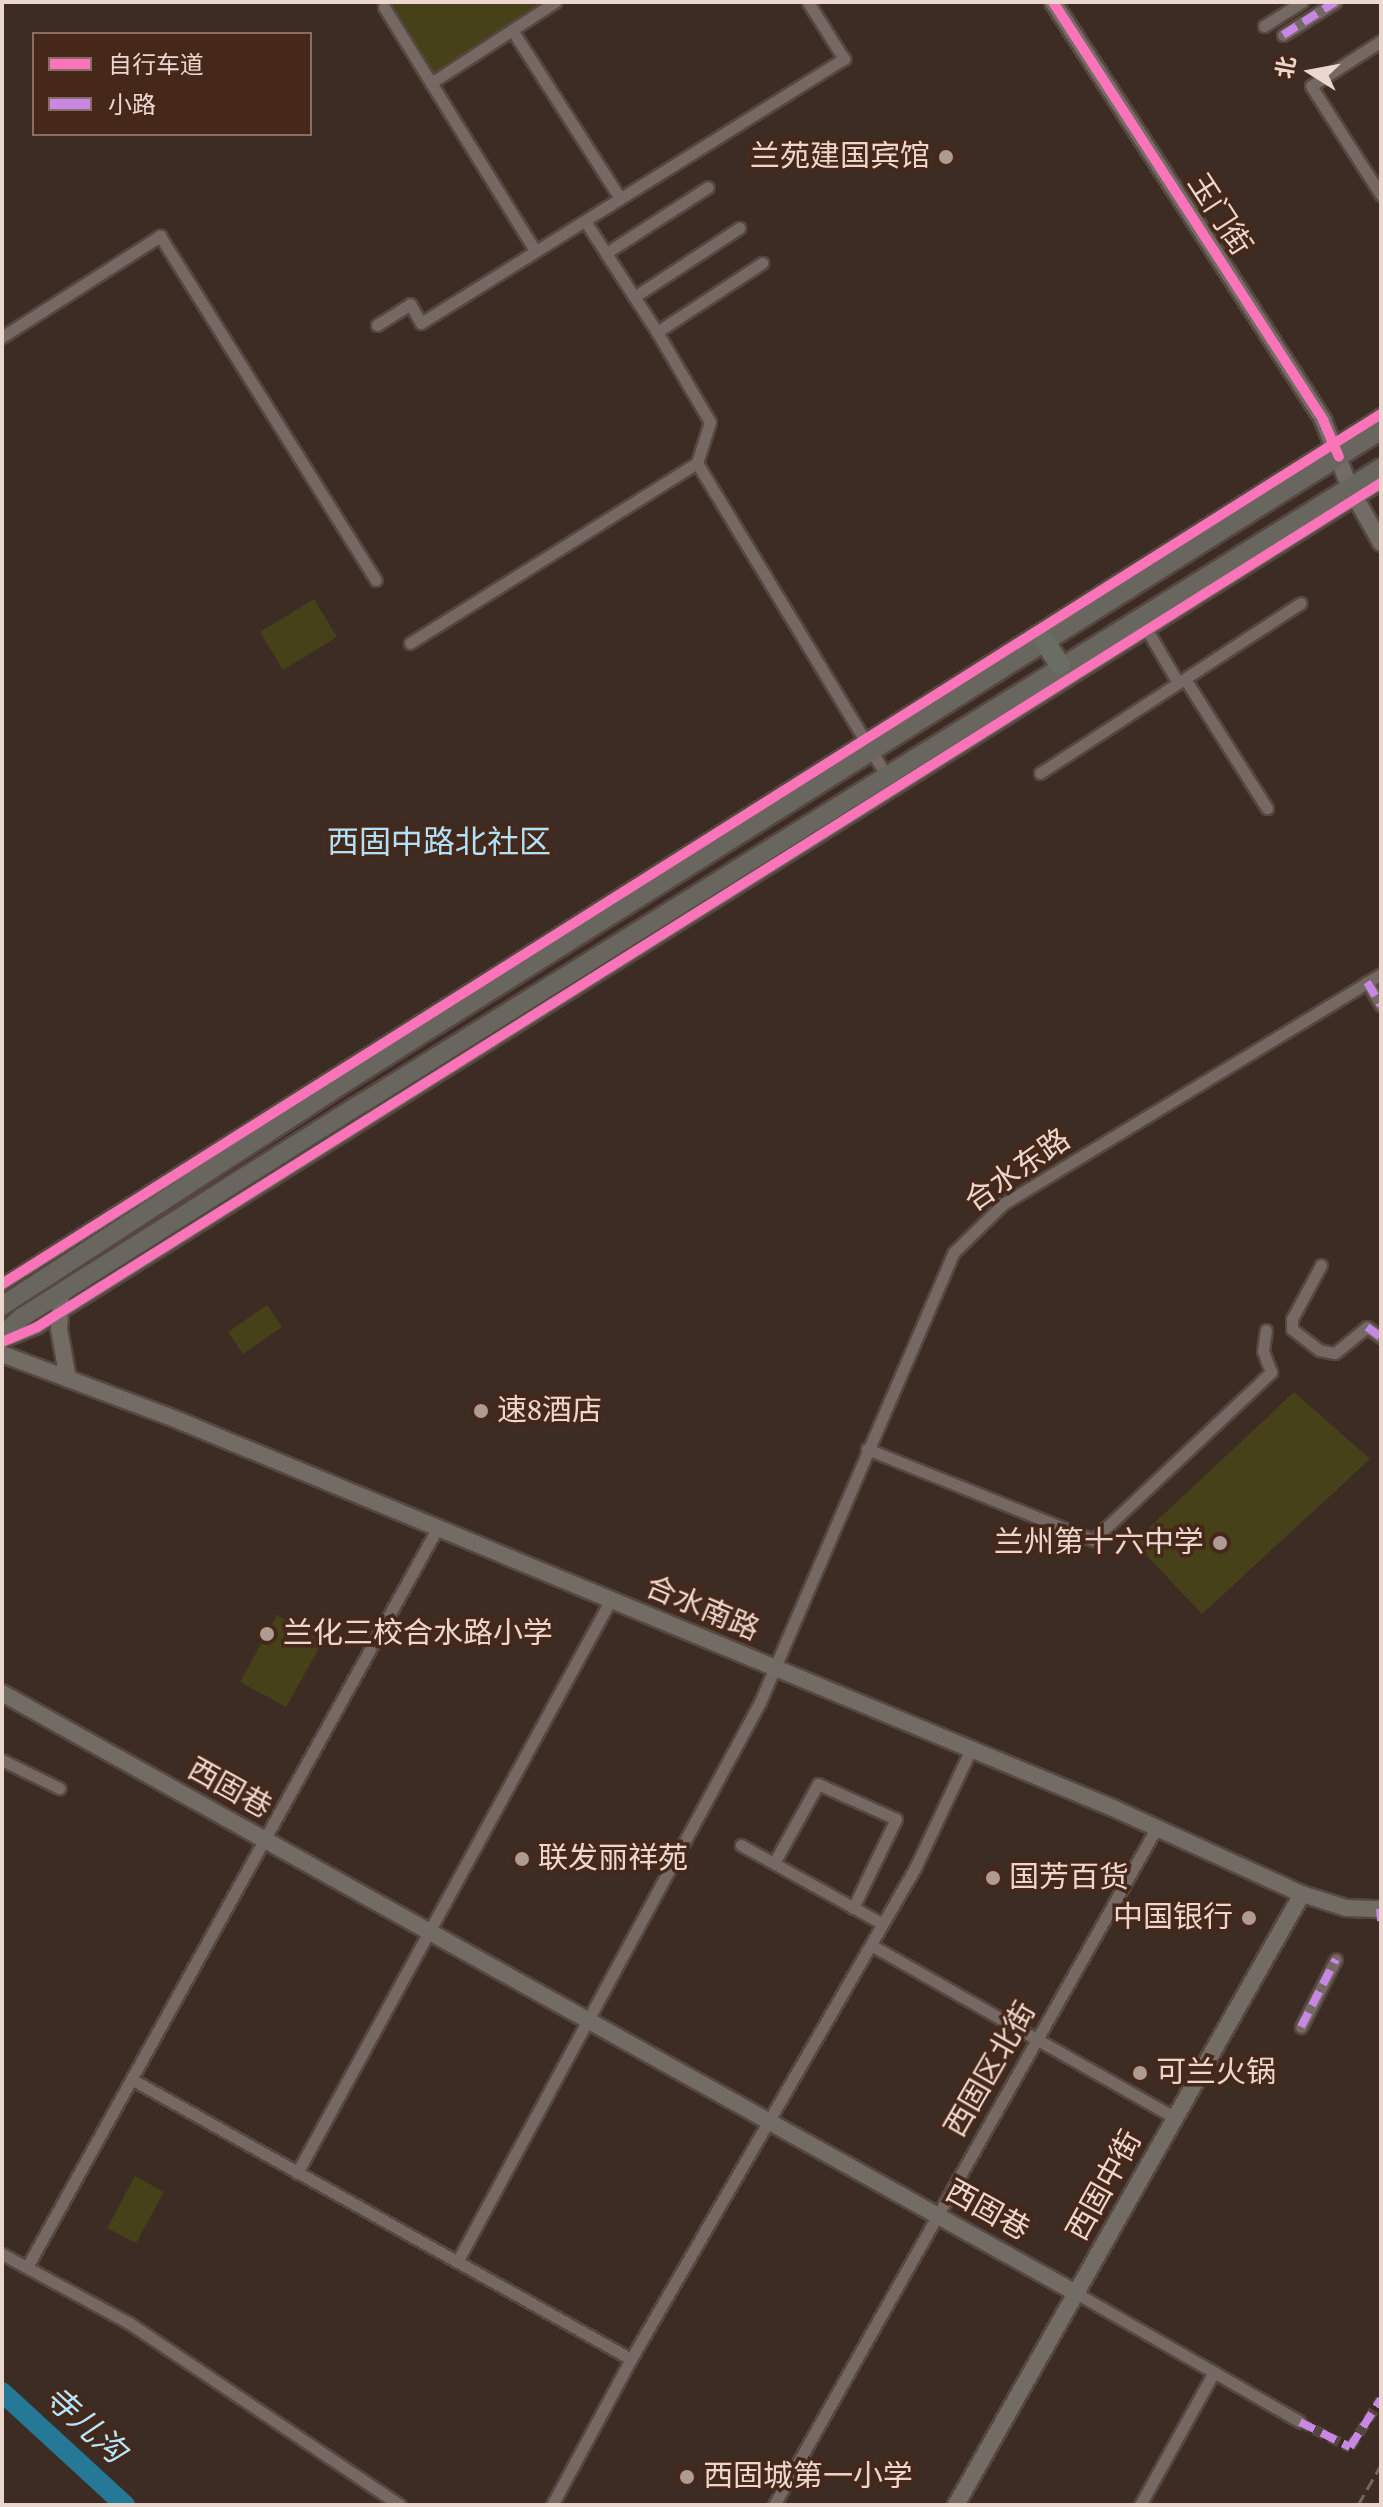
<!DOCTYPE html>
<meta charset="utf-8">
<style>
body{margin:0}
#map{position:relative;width:1383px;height:2507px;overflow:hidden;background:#3c2c24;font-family:Spectral,"Noto Sans SC",serif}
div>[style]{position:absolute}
.green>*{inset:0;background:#464119}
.river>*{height:20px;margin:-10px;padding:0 10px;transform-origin:10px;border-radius:10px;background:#257996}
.street-tunnel>*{height:11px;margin-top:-5.5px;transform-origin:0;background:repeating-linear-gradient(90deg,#56463e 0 11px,transparent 0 16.5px)}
.roads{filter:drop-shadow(2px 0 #564741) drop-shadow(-2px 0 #564741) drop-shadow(0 2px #564741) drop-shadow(0 -2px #564741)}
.street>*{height:11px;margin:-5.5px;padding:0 5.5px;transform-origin:5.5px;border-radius:5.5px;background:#766964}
.secondary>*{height:16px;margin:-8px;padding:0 8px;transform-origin:8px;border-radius:8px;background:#726c65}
.primary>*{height:18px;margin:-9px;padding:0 9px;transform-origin:9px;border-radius:9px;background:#68665e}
.highway>*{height:20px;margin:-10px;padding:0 10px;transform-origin:10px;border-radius:10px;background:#696d64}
.rail>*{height:3px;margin-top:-1.5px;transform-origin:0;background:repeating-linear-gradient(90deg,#736660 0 12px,transparent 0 18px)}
.quiet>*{height:8px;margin-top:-4px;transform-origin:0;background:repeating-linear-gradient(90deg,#c787e3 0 16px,transparent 0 24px)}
.cycleway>*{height:10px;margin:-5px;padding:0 5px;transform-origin:5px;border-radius:5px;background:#fb73b8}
.dots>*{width:22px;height:22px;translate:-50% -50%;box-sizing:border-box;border:4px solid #46281a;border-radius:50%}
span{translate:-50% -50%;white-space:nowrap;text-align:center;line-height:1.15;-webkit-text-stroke:7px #46281a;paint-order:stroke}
.poi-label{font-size:30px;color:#ebd7ce}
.right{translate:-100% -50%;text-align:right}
.left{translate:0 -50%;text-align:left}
.street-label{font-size:30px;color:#ebd7ce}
.neighbourhood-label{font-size:32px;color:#b0e2f8}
.water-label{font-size:32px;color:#b4e7fd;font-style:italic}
.frame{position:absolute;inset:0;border:4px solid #ebd7ce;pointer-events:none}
.legend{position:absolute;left:32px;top:32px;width:280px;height:104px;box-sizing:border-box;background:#46281a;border:2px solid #886e62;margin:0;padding:10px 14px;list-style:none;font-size:24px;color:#ebd7ce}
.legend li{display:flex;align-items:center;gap:16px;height:40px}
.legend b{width:40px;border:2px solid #886e62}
.north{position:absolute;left:1271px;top:32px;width:80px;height:80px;-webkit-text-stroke:6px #46281a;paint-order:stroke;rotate:281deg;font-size:22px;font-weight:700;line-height:32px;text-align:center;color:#ebd7ce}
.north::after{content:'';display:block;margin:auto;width:28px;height:36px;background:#ebd7ce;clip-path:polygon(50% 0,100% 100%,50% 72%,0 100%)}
</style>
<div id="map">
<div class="green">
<i style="clip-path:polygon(381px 2px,544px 2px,423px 79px,376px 5px)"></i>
<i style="clip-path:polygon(314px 599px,337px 637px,283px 670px,260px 632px)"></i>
<i style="clip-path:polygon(267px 1305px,282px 1327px,243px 1354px,228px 1332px)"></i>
<i style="clip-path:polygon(1294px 1392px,1370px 1459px,1202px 1614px,1134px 1542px)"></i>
<i style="clip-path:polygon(277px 1615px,323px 1641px,286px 1707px,240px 1682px)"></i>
<i style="clip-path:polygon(135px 2176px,164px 2192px,136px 2243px,107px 2228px)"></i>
</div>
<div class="river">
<i style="left:2px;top:2392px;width:167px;rotate:42.6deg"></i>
</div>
<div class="street-tunnel">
<i style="left:1300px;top:2422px;width:56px;rotate:26.6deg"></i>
<i style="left:1350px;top:2447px;width:57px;rotate:-57.1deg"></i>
</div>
<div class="roads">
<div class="street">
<i style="left:555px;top:2px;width:51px;rotate:146.9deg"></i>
<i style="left:512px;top:30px;width:200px;rotate:57.3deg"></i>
<i style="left:384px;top:7px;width:287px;rotate:58.2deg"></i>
<i style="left:1264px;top:26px;width:45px;rotate:-32.3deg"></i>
<i style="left:1283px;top:35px;width:62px;rotate:-32.4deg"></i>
<i style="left:1381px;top:41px;width:83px;rotate:147.3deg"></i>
<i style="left:1311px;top:86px;width:130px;rotate:57.3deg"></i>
<i style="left:431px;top:83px;width:97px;rotate:-33.2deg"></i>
<i style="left:585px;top:221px;width:132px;rotate:57deg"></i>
<i style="left:657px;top:332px;width:126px;rotate:-33.3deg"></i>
<i style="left:606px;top:253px;width:121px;rotate:-32.9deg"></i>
<i style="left:634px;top:297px;width:126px;rotate:-33.3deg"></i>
<i style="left:377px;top:325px;width:39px;rotate:-32deg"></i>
<i style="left:410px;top:304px;width:22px;rotate:60deg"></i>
<i style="left:421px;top:323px;width:499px;rotate:-32deg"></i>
<i style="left:844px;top:59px;width:67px;rotate:-122.3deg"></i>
<i style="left:657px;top:332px;width:104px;rotate:59.5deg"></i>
<i style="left:710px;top:422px;width:43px;rotate:107.6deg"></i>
<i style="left:2px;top:337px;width:188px;rotate:-32.6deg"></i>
<i style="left:160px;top:236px;width:406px;rotate:57.9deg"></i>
<i style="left:1143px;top:623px;width:69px;rotate:59.7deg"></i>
<i style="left:410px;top:643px;width:339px;rotate:-32.1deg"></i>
<i style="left:697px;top:463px;width:369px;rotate:58.8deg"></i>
<i style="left:1185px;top:679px;width:153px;rotate:57.6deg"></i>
<i style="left:1040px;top:773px;width:311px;rotate:-33.1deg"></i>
<i style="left:1367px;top:982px;width:27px;rotate:59deg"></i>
<i style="left:1321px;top:1265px;width:61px;rotate:118.2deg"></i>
<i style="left:1292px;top:1319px;width:10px;rotate:90deg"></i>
<i style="left:1292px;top:1329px;width:34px;rotate:38deg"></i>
<i style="left:1319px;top:1350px;width:16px;rotate:11deg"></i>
<i style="left:1335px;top:1353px;width:41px;rotate:-39.1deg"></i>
<i style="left:1367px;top:1327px;width:17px;rotate:36deg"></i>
<i style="left:2px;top:1284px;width:1631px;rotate:-32.25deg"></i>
<i style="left:3px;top:1341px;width:37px;rotate:-22deg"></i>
<i style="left:37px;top:1327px;width:1587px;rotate:-32.13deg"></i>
<i style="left:867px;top:1449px;width:244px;rotate:21.9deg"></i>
<i style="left:1093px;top:1540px;width:245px;rotate:-43.3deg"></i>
<i style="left:1271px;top:1372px;width:22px;rotate:-111deg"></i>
<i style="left:1263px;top:1351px;width:21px;rotate:-82deg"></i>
<i style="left:2px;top:1760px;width:64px;rotate:26.2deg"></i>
<i style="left:741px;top:1845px;width:162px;rotate:29.1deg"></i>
<i style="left:774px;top:1863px;width:90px;rotate:-60.9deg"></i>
<i style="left:818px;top:1784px;width:85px;rotate:24.2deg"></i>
<i style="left:896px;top:1819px;width:99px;rotate:115.8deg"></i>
<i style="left:871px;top:1945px;width:350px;rotate:29.6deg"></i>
<i style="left:1301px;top:2027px;width:76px;rotate:-62.8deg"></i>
<i style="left:133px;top:2080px;width:571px;rotate:29.26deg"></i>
<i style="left:297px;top:2173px;width:652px;rotate:-61.31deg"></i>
<i style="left:2px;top:2254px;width:145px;rotate:28.5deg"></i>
<i style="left:129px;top:2323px;width:326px;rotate:33.9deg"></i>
<i style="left:457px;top:2262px;width:637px;rotate:-61.58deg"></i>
<i style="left:760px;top:1702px;width:490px;rotate:-66.7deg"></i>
<i style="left:954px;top:1252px;width:69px;rotate:-44.4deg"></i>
<i style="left:1003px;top:1204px;width:442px;rotate:-31.3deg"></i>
<i style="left:27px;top:2267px;width:844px;rotate:-60.95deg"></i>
<i style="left:1076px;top:2293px;width:258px;rotate:29.9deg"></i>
<i style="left:552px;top:2505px;width:166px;rotate:-61.6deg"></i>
<i style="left:631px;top:2359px;width:567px;rotate:-59.95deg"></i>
<i style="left:915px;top:1868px;width:129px;rotate:-64.8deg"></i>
<i style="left:774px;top:2505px;width:779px;rotate:-60.54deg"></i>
<i style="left:1140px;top:2505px;width:152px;rotate:-60.9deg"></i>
</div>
<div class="secondary">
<i style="left:1053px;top:2px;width:498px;rotate:57.1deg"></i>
<i style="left:1323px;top:420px;width:73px;rotate:68.3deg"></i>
<i style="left:1350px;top:488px;width:63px;rotate:60.6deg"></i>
<i style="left:61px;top:1293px;width:36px;rotate:93deg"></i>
<i style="left:59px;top:1329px;width:51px;rotate:79.8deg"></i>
<i style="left:2px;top:1354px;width:190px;rotate:20.6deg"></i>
<i style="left:180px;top:1421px;width:1010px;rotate:22.53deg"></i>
<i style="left:1113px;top:1808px;width:208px;rotate:24.5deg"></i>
<i style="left:1302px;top:1894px;width:46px;rotate:17.7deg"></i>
<i style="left:1346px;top:1908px;width:35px;rotate:2deg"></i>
<i style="left:2px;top:1693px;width:1230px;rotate:29.19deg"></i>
<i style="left:956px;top:2505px;width:702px;rotate:-60.48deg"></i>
</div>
<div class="primary">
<i style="left:2px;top:1306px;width:414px;rotate:-33.1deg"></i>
<i style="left:349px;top:1080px;width:1220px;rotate:-32.2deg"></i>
<i style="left:2px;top:1335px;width:27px;rotate:-42deg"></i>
<i style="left:22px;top:1317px;width:404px;rotate:-32.2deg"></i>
<i style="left:364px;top:1102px;width:1198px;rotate:-31.94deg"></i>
</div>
<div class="highway">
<i style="left:1045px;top:642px;width:27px;rotate:57deg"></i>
</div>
</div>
<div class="rail">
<i style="left:1358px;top:2505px;width:46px;rotate:-60.1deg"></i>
</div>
<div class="quiet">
<i style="left:1283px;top:35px;width:62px;rotate:-32.4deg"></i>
<i style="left:1367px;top:982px;width:27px;rotate:59deg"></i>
<i style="left:1367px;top:1327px;width:17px;rotate:36deg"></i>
<i style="left:1380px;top:1909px;width:12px;rotate:85deg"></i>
<i style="left:1301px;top:2027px;width:76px;rotate:-62.8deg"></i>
<i style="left:1300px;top:2422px;width:56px;rotate:26.6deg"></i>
<i style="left:1350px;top:2447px;width:57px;rotate:-57.1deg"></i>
</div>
<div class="cycleway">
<i style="left:1053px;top:2px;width:498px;rotate:57.1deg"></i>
<i style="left:1323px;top:420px;width:40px;rotate:66.6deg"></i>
<i style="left:2px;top:1284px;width:1631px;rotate:-32.25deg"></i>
<i style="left:2px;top:1342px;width:38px;rotate:-23deg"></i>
<i style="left:37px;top:1327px;width:1587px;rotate:-32.13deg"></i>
</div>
<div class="dots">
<i style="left:946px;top:157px;background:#ae9b92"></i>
<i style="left:481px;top:1411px;background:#ae9b92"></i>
<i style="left:1220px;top:1543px;background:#ae9b92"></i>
<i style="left:267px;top:1634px;background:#ae9b92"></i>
<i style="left:522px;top:1859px;background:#ae9b92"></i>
<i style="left:993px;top:1878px;background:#ae9b92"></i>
<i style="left:1249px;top:1918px;background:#ae9b92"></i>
<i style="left:1140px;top:2073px;background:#ae9b92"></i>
<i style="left:687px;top:2477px;background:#ae9b92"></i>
</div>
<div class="poi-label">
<span class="right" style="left:930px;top:157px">兰苑建国宾馆</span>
<span class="left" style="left:497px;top:1411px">速8酒店</span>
<span class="right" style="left:1204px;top:1543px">兰州第十六中学</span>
<span class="left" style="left:283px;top:1634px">兰化三校合水路小学</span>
<span class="left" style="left:538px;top:1859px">联发丽祥苑</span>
<span class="left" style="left:1009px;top:1878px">国芳百货</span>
<span class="right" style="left:1233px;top:1918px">中国银行</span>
<span class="left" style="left:1156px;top:2073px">可兰火锅</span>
<span class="left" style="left:703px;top:2477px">西固城第一小学</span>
</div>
<div class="street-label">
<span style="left:1219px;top:215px;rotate:57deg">玉门街</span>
<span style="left:1018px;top:1171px;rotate:-35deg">合水东路</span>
<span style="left:702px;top:1609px;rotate:23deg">合水南路</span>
<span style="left:229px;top:1789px;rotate:29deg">西固巷</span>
<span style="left:991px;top:2070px;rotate:-60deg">西固区北街</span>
<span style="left:1105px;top:2186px;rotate:-61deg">西固中街</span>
<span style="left:987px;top:2211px;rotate:29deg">西固巷</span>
</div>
<div class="neighbourhood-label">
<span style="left:439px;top:844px">西固中路北社区</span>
</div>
<div class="water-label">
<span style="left:84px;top:2426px;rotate:42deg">寺儿沟</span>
</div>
<div class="frame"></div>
<ul class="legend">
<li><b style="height:10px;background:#fb73b8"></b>自行车道</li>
<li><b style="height:10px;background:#c787e3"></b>小路</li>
</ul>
<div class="north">北</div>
</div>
